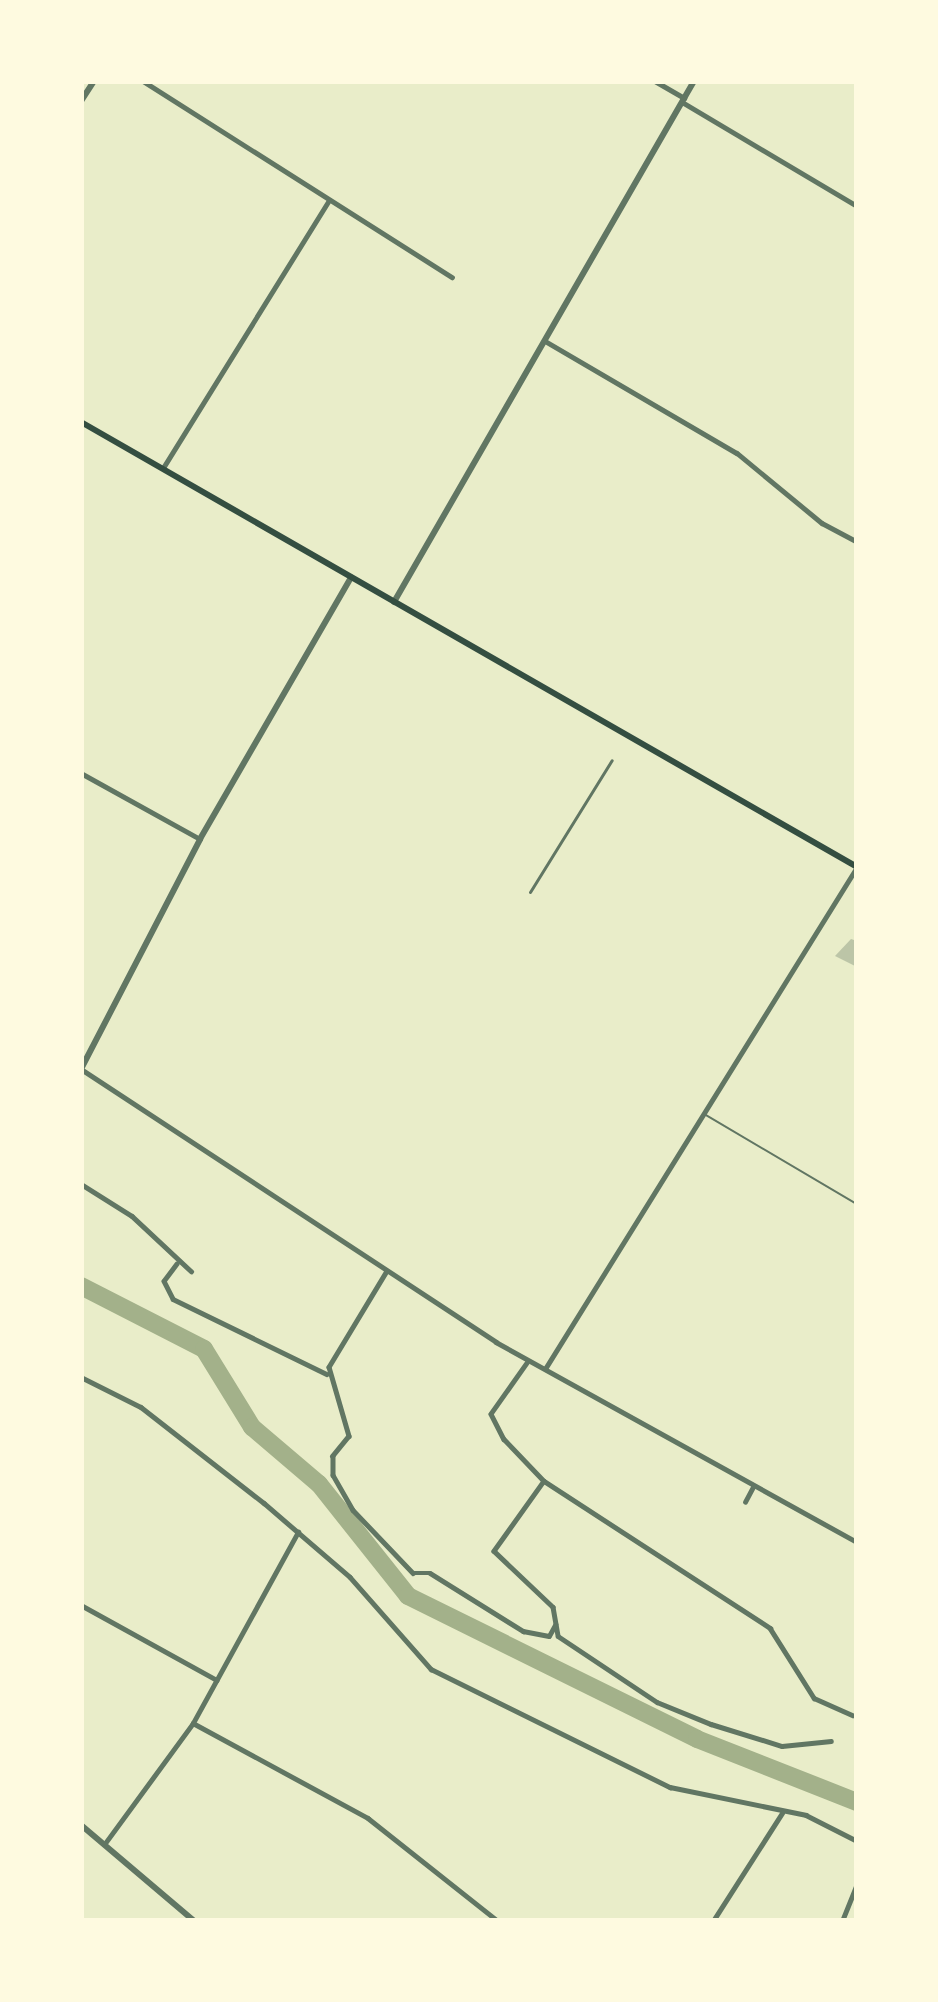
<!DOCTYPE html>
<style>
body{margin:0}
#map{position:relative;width:938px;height:2002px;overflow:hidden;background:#e9edc9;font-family:Overpass,sans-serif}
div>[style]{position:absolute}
.river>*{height:18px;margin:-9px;padding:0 9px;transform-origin:9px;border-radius:9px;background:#a3b18a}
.building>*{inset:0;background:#bcc5a7}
.service>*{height:1.5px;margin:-0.75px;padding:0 0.75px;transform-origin:0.75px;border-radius:0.75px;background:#617663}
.pedestrian>*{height:3px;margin:-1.5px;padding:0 1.5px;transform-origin:1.5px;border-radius:1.5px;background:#617663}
.minor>*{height:4.5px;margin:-2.25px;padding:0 2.25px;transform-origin:2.25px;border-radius:2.25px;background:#617663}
.tertiary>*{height:6px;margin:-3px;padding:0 3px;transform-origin:3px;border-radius:3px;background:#617663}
.primary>*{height:6px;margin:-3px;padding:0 3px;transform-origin:3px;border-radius:3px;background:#344e41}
span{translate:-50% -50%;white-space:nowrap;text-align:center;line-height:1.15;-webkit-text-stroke:9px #fefae0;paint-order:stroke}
.frame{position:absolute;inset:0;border:84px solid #fefae0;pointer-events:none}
</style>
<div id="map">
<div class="river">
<i style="left:81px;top:1286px;width:138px;rotate:27.1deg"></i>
<i style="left:204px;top:1349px;width:92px;rotate:58.4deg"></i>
<i style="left:252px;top:1427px;width:88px;rotate:40.4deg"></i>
<i style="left:319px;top:1484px;width:143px;rotate:51.5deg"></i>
<i style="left:408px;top:1596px;width:322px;rotate:26.3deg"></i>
<i style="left:697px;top:1739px;width:172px;rotate:21.5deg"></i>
</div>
<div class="building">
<i style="clip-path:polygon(851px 939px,857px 941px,857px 967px,835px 956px)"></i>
</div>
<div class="service">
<i style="left:706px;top:1115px;width:175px;rotate:30.5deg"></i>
</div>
<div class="pedestrian">
<i style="left:530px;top:892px;width:155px;rotate:-58.2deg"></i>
</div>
<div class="minor">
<i style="left:143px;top:81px;width:366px;rotate:32.4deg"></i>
<i style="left:655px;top:81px;width:34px;rotate:30deg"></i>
<i style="left:682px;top:102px;width:204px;rotate:30.7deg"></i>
<i style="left:545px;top:341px;width:222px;rotate:30.3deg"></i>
<i style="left:737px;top:453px;width:110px;rotate:39.5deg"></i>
<i style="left:822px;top:523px;width:40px;rotate:28deg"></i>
<i style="left:163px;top:468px;width:315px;rotate:-58.2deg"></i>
<i style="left:81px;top:773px;width:136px;rotate:29deg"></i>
<i style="left:81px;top:1069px;width:497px;rotate:33.3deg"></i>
<i style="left:496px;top:1342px;width:413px;rotate:29deg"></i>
<i style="left:81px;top:1184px;width:60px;rotate:32.1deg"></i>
<i style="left:132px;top:1216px;width:81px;rotate:43deg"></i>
<i style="left:177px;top:1264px;width:21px;rotate:127deg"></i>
<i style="left:164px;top:1281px;width:20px;rotate:63deg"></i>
<i style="left:173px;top:1299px;width:171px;rotate:26deg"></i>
<i style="left:387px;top:1271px;width:112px;rotate:121.1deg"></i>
<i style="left:329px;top:1367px;width:72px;rotate:73.8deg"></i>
<i style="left:349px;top:1436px;width:26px;rotate:129deg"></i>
<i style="left:333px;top:1456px;width:19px;rotate:90deg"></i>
<i style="left:333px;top:1475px;width:40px;rotate:60.3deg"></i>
<i style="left:353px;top:1510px;width:87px;rotate:46.4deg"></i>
<i style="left:413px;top:1573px;width:17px"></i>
<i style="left:430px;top:1573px;width:110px;rotate:31.9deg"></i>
<i style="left:523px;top:1631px;width:26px;rotate:11deg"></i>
<i style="left:549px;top:1636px;width:13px;rotate:-61deg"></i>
<i style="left:527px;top:1363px;width:62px;rotate:125.2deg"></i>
<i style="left:491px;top:1414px;width:28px;rotate:63deg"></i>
<i style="left:504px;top:1439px;width:58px;rotate:46.4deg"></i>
<i style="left:544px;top:1481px;width:270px;rotate:33deg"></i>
<i style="left:770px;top:1628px;width:83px;rotate:57.8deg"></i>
<i style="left:814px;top:1698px;width:42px;rotate:24.1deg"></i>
<i style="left:545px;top:1369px;width:591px;rotate:-58.14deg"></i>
<i style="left:81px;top:1377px;width:67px;rotate:26.6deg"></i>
<i style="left:141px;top:1407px;width:156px;rotate:38deg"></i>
<i style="left:264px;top:1503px;width:113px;rotate:40.7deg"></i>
<i style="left:350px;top:1577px;width:123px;rotate:48.6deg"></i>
<i style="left:431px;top:1669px;width:267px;rotate:26.3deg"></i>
<i style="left:670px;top:1787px;width:139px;rotate:11.6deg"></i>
<i style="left:806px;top:1815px;width:57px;rotate:27deg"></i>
<i style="left:544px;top:1481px;width:86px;rotate:125.5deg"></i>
<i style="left:494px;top:1551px;width:81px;rotate:43.5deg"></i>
<i style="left:553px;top:1607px;width:29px;rotate:80deg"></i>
<i style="left:558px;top:1636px;width:119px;rotate:33.7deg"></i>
<i style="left:657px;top:1702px;width:58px;rotate:22.2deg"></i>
<i style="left:711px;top:1724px;width:74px;rotate:17.2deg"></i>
<i style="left:782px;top:1746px;width:49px;rotate:-5.8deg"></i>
<i style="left:745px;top:1502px;width:17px;rotate:-62deg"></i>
<i style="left:81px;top:1605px;width:155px;rotate:28.9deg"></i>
<i style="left:193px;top:1723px;width:199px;rotate:28.5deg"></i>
<i style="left:368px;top:1818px;width:166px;rotate:38.4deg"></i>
<i style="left:106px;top:1842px;width:147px;rotate:-53.8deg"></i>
<i style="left:193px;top:1723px;width:218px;rotate:-61.2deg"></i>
<i style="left:713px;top:1921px;width:128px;rotate:-57.4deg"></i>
<i style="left:842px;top:1921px;width:40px;rotate:-68deg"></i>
</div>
<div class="tertiary">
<i style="left:81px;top:101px;width:24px;rotate:-57deg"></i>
<i style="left:394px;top:602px;width:601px;rotate:-60.07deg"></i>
<i style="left:81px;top:1069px;width:259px;rotate:-62.6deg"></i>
<i style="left:200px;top:839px;width:302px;rotate:-60deg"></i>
<i style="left:81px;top:1825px;width:148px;rotate:40.3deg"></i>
</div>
<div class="primary">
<i style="left:81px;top:422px;width:895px;rotate:29.83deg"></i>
</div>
<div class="frame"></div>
</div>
